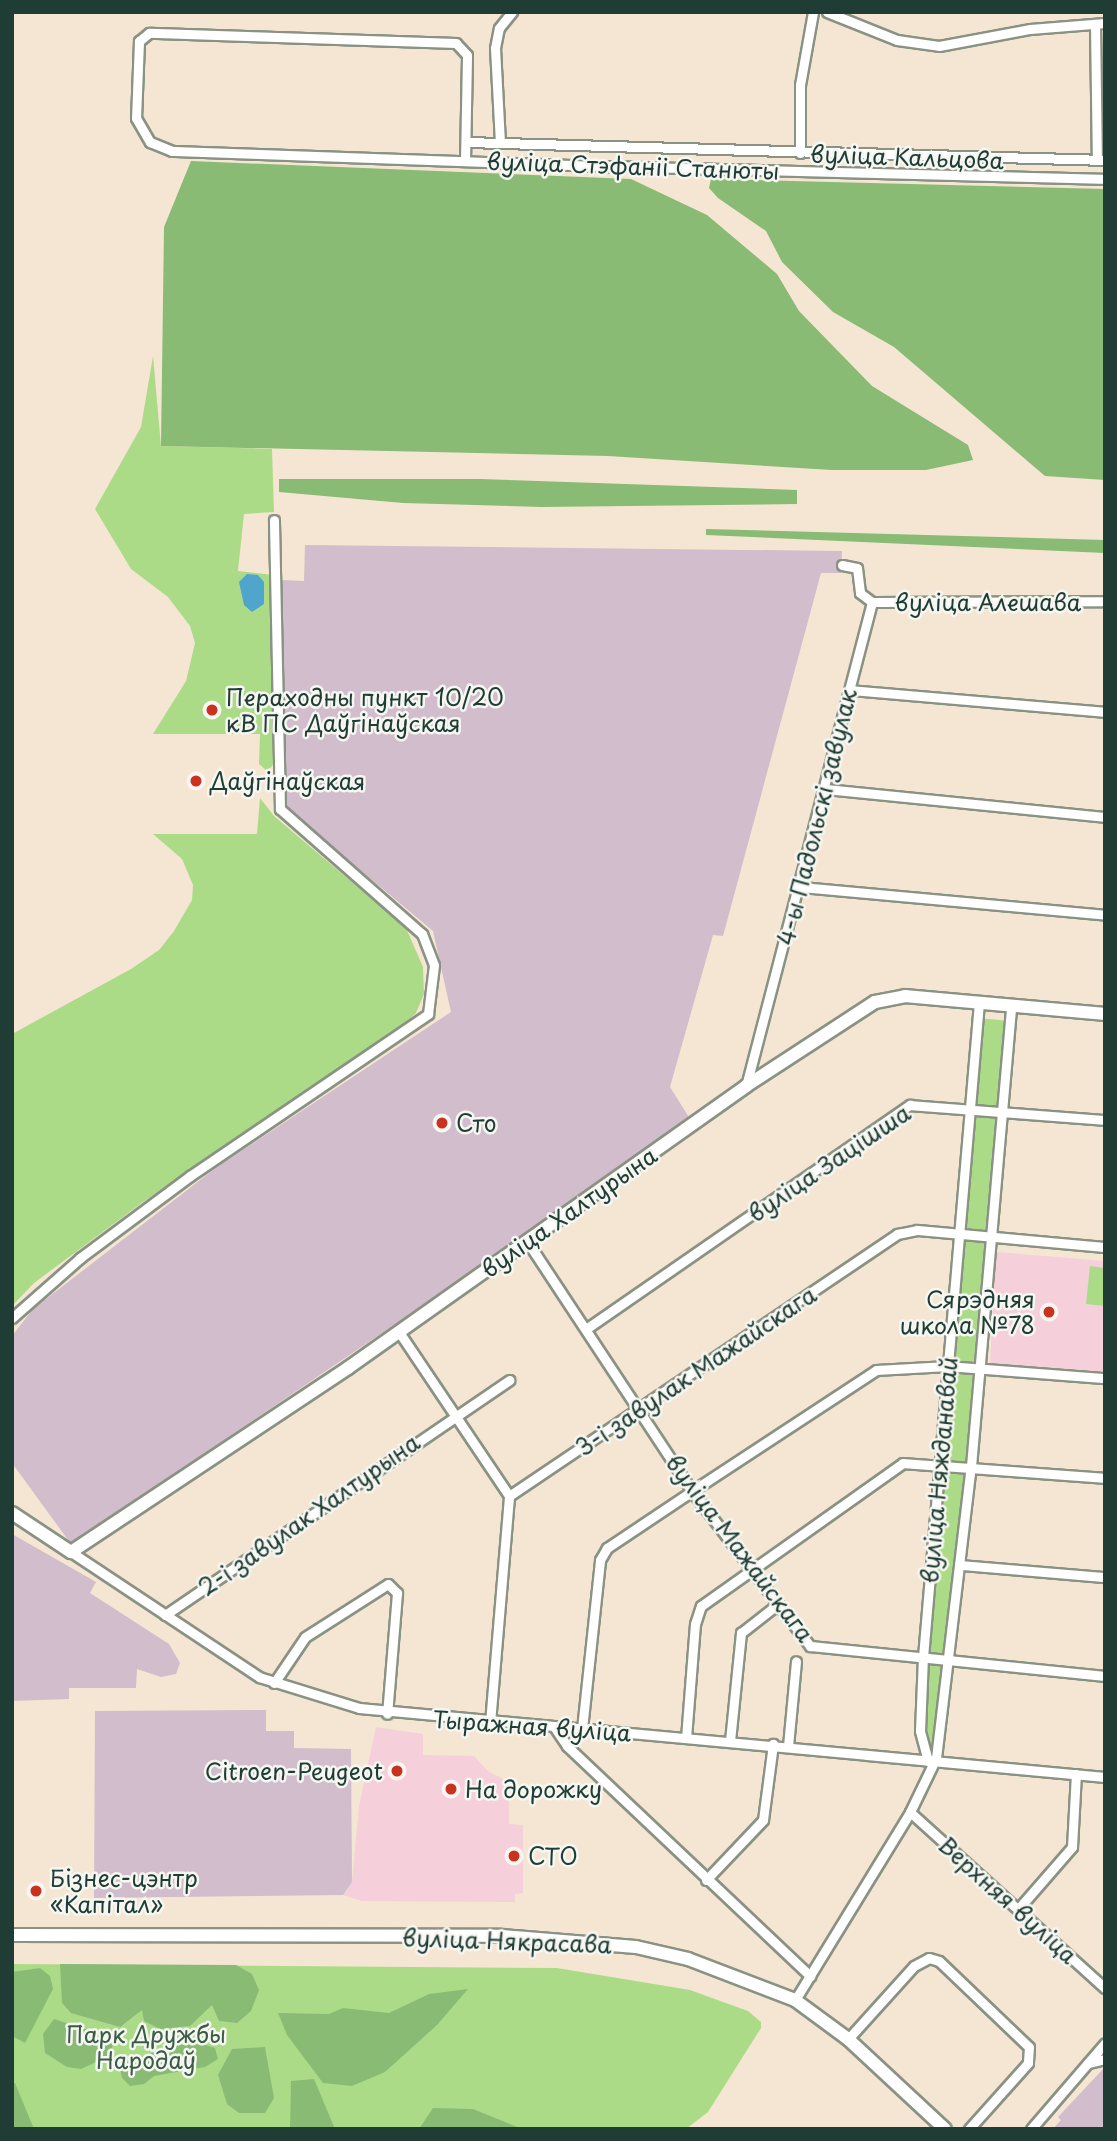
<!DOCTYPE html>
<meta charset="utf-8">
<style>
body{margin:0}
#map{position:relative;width:1117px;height:2141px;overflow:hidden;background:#f4e6d2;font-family:"Playpen Sans",sans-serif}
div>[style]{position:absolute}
.built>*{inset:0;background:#f5cfda}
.industrial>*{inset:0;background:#d1bdcb}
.green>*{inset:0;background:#acdb88}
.forest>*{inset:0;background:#89bb74}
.water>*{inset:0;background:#4fa5cc}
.roads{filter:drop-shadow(2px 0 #8a9283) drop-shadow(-2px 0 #8a9283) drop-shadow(0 2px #8a9283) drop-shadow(0 -2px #8a9283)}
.street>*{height:9px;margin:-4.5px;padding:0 4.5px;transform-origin:4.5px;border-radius:4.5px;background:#fff}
.secondary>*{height:12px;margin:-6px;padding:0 6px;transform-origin:6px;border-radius:6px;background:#fff}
.dots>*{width:19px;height:19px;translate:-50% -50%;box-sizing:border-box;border:4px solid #f6f6f2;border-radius:50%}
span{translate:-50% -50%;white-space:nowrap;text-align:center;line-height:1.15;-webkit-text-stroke:5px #f6f6f2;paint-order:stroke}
.street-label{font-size:23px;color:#1f3d34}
.poi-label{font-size:23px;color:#1f3d34}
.left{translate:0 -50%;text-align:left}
.right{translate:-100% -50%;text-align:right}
.park-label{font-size:23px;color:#3b5d45}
.frame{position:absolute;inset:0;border:14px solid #1f3d34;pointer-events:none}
</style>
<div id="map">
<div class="built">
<i style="clip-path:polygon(996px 1252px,1105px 1261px,1105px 1372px,990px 1363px)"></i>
<i style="clip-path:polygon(376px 1727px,423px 1734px,423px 1755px,474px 1756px,489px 1772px,509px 1782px,509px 1824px,523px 1825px,523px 1893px,515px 1894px,515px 1902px,362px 1901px,343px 1895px,352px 1882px,359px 1806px)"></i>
</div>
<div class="industrial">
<i style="clip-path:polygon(305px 545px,842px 551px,841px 573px,821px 573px,723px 936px,713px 935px,670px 1087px,690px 1119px,665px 1141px,71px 1544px,12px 1463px,12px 1336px,33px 1309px,217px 1167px,451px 1012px,433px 931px,285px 807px,281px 580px,304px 581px)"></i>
<i style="clip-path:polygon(12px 1534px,96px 1582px,90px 1593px,169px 1644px,180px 1663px,176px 1674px,161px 1677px,137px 1669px,136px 1688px,69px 1688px,69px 1699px,12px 1701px)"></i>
<i style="clip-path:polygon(266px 1710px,266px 1731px,294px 1731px,294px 1748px,351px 1749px,352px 1882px,343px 1895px,94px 1898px,95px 1711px)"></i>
<i style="clip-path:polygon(1105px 2067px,1105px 2129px,1053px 2129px,1061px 2120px,1058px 2117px)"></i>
</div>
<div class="green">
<i style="clip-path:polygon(153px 356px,161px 446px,272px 449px,274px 512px,244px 514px,238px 571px,274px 575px,274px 764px,267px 771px,259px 764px,260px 734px,153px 734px,186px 681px,195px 643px,190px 626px,168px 597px,131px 569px,95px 509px,141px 427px)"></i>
<i style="clip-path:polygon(260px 798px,274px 816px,406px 928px,423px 967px,424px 994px,416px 1013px,391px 1036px,143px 1202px,34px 1283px,12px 1306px,12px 1034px,131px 969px,159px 950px,174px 931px,192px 900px,193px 885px,182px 859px,153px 834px,257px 834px)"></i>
<i style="clip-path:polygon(978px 1018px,1010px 1021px,979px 1386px,937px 1754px,924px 1753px,920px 1731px)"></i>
<i style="clip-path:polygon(1090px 1266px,1105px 1268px,1105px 1306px,1086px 1304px)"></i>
<i style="clip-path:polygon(12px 1964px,557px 1968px,690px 1990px,748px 2011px,761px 2022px,761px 2028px,708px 2112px,686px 2129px,12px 2129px)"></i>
</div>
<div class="forest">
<i style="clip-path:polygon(191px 161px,631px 179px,707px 215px,777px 274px,799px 311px,872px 386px,968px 445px,973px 460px,926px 470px,832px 470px,608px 456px,161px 446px,164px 227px)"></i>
<i style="clip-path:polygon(711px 179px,1105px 189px,1105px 480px,1045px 476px,894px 347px,833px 312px,782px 262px,766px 231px,718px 198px,709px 188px)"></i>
<i style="clip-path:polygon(279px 479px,481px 479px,797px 490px,797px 504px,541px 507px,403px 503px,279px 492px)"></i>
<i style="clip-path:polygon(706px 529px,1105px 540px,1105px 553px,706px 535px)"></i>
<i style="clip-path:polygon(60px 1964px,236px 1965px,252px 1974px,259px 1990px,251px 2011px,237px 2023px,219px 2021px,212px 2005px,190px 2026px,160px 2029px,144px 2021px,142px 2010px,120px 2027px,71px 2013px,62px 2003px)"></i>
<i style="clip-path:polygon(40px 1968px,50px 1976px,53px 1989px,25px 2043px,12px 2036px,12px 1972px)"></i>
<i style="clip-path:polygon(468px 1989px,437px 2025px,385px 2072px,352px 2086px,323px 2083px,287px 2035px,278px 2013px,329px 2014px,343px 2008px,389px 2013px,429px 1994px)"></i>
<i style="clip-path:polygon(54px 2019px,94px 2032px,113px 2045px,109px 2056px,81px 2069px,67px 2067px,45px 2053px,43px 2034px)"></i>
<i style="clip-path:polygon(203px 2044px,215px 2048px,218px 2059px,205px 2067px,154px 2076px,144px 2084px,130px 2086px,122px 2078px,119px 2064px,176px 2045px)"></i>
<i style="clip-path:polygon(265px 2047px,274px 2098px,265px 2113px,239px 2113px,227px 2104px,218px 2075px,232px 2049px)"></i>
<i style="clip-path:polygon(314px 2079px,335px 2129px,290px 2129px,291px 2081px)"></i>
<i style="clip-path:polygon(12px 2083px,15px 2083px,34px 2129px,12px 2129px)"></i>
<i style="clip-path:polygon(433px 2108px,473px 2109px,522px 2129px,419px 2129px)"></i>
</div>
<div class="water">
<i style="clip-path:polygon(247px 574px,258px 575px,264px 582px,264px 604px,252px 612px,244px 605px,239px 582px)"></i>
</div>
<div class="roads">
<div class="street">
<i style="left:827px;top:12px;width:75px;rotate:21.8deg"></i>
<i style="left:897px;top:40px;width:42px;rotate:8.1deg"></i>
<i style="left:939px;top:46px;width:93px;rotate:-10.6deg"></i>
<i style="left:1030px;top:29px;width:75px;rotate:-4.6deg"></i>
<i style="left:1095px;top:24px;width:136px;rotate:89.2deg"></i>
<i style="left:466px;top:142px;width:639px;rotate:1.61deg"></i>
<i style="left:500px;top:143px;width:95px;rotate:-93deg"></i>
<i style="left:495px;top:48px;width:20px;rotate:-79deg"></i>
<i style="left:499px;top:28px;width:21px;rotate:-51deg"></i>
<i style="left:800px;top:153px;width:68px;rotate:-90deg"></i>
<i style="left:800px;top:85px;width:74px;rotate:-79.9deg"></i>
<i style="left:465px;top:161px;width:106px;rotate:-88.9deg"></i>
<i style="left:467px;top:55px;width:16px;rotate:-133deg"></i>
<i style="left:456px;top:43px;width:307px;rotate:-178.1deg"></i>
<i style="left:149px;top:33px;width:13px;rotate:141deg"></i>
<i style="left:139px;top:41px;width:77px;rotate:92.2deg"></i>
<i style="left:136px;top:118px;width:28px;rotate:60deg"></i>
<i style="left:150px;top:142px;width:24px;rotate:22deg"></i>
<i style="left:172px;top:151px;width:437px;rotate:2deg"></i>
<i style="left:609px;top:166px;width:496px;rotate:1.5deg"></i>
<i style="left:842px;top:565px;width:15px;rotate:11deg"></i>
<i style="left:857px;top:568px;width:25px;rotate:83deg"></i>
<i style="left:860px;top:593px;width:15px;rotate:37deg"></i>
<i style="left:872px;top:602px;width:233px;rotate:-0.2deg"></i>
<i style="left:850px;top:690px;width:256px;rotate:4.9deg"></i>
<i style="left:825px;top:789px;width:281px;rotate:5.7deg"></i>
<i style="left:800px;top:887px;width:306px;rotate:5.2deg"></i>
<i style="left:746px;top:1086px;width:500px;rotate:-75.41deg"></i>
<i style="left:527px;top:1241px;width:300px;rotate:56.6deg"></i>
<i style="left:692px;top:1491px;width:195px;rotate:52.7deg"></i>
<i style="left:810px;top:1646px;width:297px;rotate:5.8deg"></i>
<i style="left:12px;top:1318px;width:91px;rotate:-41.4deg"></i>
<i style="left:80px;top:1258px;width:137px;rotate:-36.7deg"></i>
<i style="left:190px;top:1176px;width:288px;rotate:-34.2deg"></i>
<i style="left:428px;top:1014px;width:49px;rotate:-83deg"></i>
<i style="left:434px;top:965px;width:33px;rotate:-111deg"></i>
<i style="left:422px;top:934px;width:189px;rotate:-138.6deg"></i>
<i style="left:280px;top:809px;width:289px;rotate:-91.2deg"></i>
<i style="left:586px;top:1329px;width:394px;rotate:-34.7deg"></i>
<i style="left:910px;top:1105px;width:196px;rotate:4.4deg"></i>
<i style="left:399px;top:1332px;width:197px;rotate:56.1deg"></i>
<i style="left:509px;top:1496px;width:468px;rotate:-34deg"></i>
<i style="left:897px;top:1234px;width:20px;rotate:-11deg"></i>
<i style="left:917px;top:1230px;width:189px;rotate:5.2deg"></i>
<i style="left:71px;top:1552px;width:226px;rotate:33.6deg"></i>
<i style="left:259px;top:1677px;width:105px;rotate:17.2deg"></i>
<i style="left:359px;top:1708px;width:749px;rotate:5.28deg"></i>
<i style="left:961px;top:1565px;width:144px;rotate:4.8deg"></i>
<i style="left:165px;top:1615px;width:417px;rotate:-34.3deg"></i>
<i style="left:274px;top:1683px;width:55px;rotate:-56deg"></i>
<i style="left:305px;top:1637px;width:98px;rotate:-32.6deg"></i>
<i style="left:388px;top:1584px;width:13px;rotate:45deg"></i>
<i style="left:397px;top:1593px;width:121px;rotate:94.7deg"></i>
<i style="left:490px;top:1723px;width:228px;rotate:-85.2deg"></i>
<i style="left:555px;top:1728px;width:22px;rotate:56deg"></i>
<i style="left:567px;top:1746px;width:335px;rotate:43.4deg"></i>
<i style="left:582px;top:1729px;width:170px;rotate:-83.9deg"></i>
<i style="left:600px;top:1560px;width:14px;rotate:-60deg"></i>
<i style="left:607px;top:1548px;width:102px;rotate:-33.8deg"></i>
<i style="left:692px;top:1491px;width:220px;rotate:-33.3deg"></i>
<i style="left:876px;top:1370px;width:72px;rotate:-3.2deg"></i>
<i style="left:948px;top:1366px;width:157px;rotate:4.4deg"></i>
<i style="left:686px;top:1738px;width:114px;rotate:-85.5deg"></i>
<i style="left:695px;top:1624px;width:19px;rotate:-72deg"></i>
<i style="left:701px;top:1606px;width:247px;rotate:-35.3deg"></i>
<i style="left:903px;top:1463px;width:203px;rotate:4.2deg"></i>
<i style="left:730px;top:1741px;width:109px;rotate:-84.2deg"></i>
<i style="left:741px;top:1633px;width:47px;rotate:-38.1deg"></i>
<i style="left:788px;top:1746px;width:85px;rotate:-84.6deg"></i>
<i style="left:928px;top:1761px;width:31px;rotate:-105deg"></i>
<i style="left:920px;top:1731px;width:74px;rotate:-87.7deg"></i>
<i style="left:923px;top:1657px;width:657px;rotate:-85.11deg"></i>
<i style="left:910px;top:1812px;width:263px;rotate:42.1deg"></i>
<i style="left:706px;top:1880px;width:83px;rotate:-46.5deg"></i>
<i style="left:763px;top:1820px;width:77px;rotate:-82.5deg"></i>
<i style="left:1019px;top:1908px;width:81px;rotate:-49deg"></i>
<i style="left:1072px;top:1847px;width:73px;rotate:-86.9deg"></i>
<i style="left:795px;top:2000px;width:220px;rotate:-58.5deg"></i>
<i style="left:910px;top:1812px;width:60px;rotate:-64.3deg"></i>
<i style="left:936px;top:1758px;width:294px;rotate:-83.2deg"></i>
<i style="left:971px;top:1466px;width:463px;rotate:-85deg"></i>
<i style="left:848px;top:2039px;width:98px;rotate:-47.9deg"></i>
<i style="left:914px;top:1966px;width:17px;rotate:-28deg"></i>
<i style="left:929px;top:1958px;width:10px;rotate:17deg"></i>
<i style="left:939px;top:1961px;width:124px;rotate:43.7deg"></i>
<i style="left:1029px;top:2047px;width:16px;rotate:94deg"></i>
<i style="left:1028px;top:2063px;width:89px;rotate:131.8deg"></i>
<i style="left:1088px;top:2063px;width:17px;rotate:-13deg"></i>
<i style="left:1031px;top:2129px;width:113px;rotate:-49.3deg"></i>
</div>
<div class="secondary">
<i style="left:12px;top:1513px;width:71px;rotate:33.5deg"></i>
<i style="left:71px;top:1552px;width:333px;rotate:-33.6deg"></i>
<i style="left:348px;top:1368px;width:488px;rotate:-35.3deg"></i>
<i style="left:746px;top:1086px;width:154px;rotate:-33.1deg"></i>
<i style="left:875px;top:1002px;width:31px;rotate:-11deg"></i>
<i style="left:905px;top:996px;width:201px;rotate:5.1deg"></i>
<i style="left:12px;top:1935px;width:490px;rotate:0.1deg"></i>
<i style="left:502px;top:1936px;width:134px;rotate:4.7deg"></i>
<i style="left:636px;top:1947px;width:53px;rotate:13deg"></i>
<i style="left:688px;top:1959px;width:115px;rotate:21deg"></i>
<i style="left:795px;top:2000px;width:66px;rotate:36.3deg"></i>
<i style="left:848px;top:2039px;width:132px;rotate:42.9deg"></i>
</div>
</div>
<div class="dots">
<i style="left:212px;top:710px;background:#c8321e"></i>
<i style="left:196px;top:781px;background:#c8321e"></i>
<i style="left:442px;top:1123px;background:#c8321e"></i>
<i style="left:1049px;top:1312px;background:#c8321e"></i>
<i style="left:397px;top:1771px;background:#c8321e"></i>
<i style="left:451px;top:1789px;background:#c8321e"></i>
<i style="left:514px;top:1856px;background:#c8321e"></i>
<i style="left:36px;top:1891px;background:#c8321e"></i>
</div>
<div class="street-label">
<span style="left:907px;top:157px;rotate:2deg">вуліца Кальцова</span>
<span style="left:633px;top:166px;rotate:2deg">вуліца Стэфаніі Станюты</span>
<span style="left:988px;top:602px">вуліца Алешава</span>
<span style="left:817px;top:817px;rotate:-76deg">4-ы Падольскі завулак</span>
<span style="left:829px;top:1163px;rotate:-34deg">вуліца Зацішша</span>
<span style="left:569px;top:1212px;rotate:-35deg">вуліца Халтурына</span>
<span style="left:696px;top:1371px;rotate:-34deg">3-і завулак Мажайскага</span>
<span style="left:939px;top:1470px;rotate:-85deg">вуліца Няжданавай</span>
<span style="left:309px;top:1515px;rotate:-35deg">2-і завулак Халтурына</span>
<span style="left:740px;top:1548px;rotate:53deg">вуліца Мажайскага</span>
<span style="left:532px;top:1726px;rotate:4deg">Тыражная вуліца</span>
<span style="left:1008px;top:1900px;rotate:42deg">Верхняя вуліца</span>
<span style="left:507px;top:1941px;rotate:2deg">вуліца Някрасава</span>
</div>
<div class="poi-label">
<span class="left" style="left:226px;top:710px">Пераходны пункт 10/20<br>кВ ПС Даўгінаўская</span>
<span class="left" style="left:210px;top:781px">Даўгінаўская</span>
<span class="left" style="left:456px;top:1123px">Сто</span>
<span class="right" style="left:1035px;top:1312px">Сярэдняя<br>школа №78</span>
<span class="right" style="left:383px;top:1771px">Citroen-Peugeot</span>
<span class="left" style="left:465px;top:1789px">На дорожку</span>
<span class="left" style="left:528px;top:1856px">СТО</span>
<span class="left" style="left:50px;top:1891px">Бізнес-цэнтр<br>«Капітал»</span>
</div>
<div class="park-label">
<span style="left:146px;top:2047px">Парк Дружбы<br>Народаў</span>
</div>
<div class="frame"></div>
</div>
